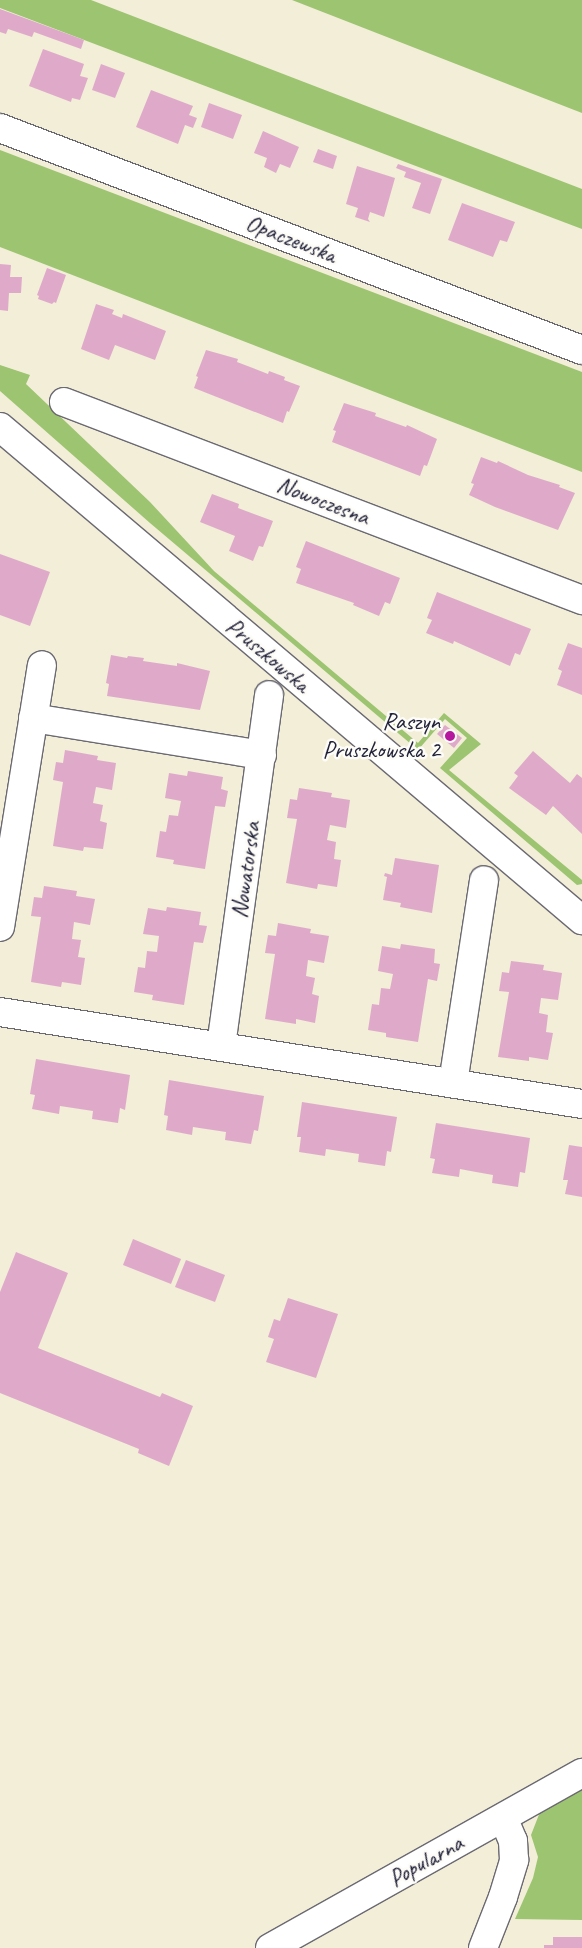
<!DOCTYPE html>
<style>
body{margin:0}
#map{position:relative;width:582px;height:1948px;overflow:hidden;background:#f2eed8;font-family:Caveat,sans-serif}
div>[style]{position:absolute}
.green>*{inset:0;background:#9dc470}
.building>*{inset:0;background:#dfaaca}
.roads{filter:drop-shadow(1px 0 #6b6972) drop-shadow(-1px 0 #6b6972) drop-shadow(0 1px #6b6972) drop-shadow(0 -1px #6b6972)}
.minor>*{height:28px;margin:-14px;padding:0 14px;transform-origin:14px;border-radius:14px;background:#fff}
.dots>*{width:14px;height:14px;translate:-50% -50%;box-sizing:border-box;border:2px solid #fdfcf7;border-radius:50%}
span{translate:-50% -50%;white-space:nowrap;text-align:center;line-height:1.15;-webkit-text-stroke:5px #fdfcf7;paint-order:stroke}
.street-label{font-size:24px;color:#22223b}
.poi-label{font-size:24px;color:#22223b}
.right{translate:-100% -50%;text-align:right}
</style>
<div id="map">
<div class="green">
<i style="clip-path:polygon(0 0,91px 0,582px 189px,582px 229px,0 8px)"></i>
<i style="clip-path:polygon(292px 0,582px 0,582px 113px)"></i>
<i style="clip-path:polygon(0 150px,582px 372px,582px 472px,0 247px)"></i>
<i style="clip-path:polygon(0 365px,30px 375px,26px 384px,150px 502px,214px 571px,418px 743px,444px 713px,481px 744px,449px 770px,582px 880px,582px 884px,577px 885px,440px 768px,467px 738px,445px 719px,418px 750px,150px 523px,0 391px)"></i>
<i style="clip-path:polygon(582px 1789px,582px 1920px,515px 1919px,533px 1878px,538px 1857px,531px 1835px,540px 1812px)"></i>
</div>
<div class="building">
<i style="clip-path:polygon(0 9px,84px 40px,81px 49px,34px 32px,32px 37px,8px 29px,6px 34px,0 32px)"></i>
<i style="clip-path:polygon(43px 49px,84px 64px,80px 76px,88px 78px,80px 100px,72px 98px,71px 102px,29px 86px)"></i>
<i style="clip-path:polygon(101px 64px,125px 73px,115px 98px,92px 90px)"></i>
<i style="clip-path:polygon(151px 90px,193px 106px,189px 115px,197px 118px,193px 128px,185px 125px,178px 144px,136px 127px)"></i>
<i style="clip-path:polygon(209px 103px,242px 115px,233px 139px,201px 127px)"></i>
<i style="clip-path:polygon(263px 131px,299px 147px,290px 168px,280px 164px,276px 173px,264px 167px,267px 158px,254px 153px)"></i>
<i style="clip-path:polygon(318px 149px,337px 156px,333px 169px,313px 162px)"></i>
<i style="clip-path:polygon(398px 164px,442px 179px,430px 214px,412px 208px,421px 183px,404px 177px,406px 172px,396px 168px)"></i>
<i style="clip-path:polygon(357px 166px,395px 178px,384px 217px,370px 212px,368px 219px,370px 222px,355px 217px,358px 208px,346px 204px)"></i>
<i style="clip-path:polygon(462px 203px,515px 222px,507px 242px,500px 240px,493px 257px,448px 240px)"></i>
<i style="clip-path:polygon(0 264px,11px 265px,10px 277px,22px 277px,21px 293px,9px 293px,8px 311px,0 310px)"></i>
<i style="clip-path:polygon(47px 268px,66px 275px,56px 303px,54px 302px,52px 304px,38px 299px,39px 296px,37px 295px)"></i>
<i style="clip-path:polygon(96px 304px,114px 310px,112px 314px,122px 318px,123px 314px,166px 331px,155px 360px,115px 345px,109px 360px,81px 349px)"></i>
<i style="clip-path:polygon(206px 350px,238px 359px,237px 362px,268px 374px,269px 371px,285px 377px,284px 380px,300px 386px,289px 412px,287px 411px,283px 423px,194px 388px,198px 377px,196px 376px)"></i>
<i style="clip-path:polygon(344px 403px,376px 413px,375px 416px,406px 427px,407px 425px,437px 439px,427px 466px,424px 465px,420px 476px,332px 442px,336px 431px,333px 430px)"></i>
<i style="clip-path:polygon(481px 457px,497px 463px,498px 461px,528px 475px,560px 485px,559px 487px,575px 493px,558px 530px,495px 507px,469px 495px,474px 484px,471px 483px)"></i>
<i style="clip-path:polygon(212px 494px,239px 504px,238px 508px,273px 521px,263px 547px,259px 546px,253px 561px,229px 551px,235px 536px,200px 522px)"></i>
<i style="clip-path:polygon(306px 541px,400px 578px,390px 604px,385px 602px,379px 616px,353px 605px,354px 603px,296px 583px,301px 569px,296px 567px)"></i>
<i style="clip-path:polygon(0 554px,50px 572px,30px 626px,0 615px)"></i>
<i style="clip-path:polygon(437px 592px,531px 629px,520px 655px,515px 653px,510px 666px,454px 641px,453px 644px,426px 633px,432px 620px,427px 618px)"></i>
<i style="clip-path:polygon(568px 643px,582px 648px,582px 695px,557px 685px,562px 671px,558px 669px)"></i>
<i style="clip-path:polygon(111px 655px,127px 658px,128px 656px,144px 658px,143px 661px,177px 666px,177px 663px,210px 671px,200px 710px,107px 696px,109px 684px,106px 683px)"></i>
<i style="clip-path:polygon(445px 725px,462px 738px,454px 748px,437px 734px)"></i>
<i style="clip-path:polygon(65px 750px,98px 756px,97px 760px,116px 763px,112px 790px,96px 787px,93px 803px,103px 805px,100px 821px,107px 823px,103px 849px,84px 847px,83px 851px,53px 846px,63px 782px,53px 780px,56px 762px,63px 763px)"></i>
<i style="clip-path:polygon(533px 751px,570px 783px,577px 774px,582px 778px,582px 834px,553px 806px,546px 815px,509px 788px,518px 776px,514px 773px)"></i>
<i style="clip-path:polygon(188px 771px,223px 777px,221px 789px,228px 791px,225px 807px,215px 806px,205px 869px,173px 864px,174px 860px,156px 857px,160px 831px,166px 832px,169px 815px,178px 816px,181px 801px,165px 798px,169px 773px,187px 776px)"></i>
<i style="clip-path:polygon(299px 788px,332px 793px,331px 797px,350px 800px,346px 828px,330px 825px,327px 840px,336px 842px,334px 859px,341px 860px,337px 887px,318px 884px,317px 889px,286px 883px,297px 819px,287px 818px,290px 799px,297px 800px)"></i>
<i style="clip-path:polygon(395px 858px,439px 865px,432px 913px,400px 907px,401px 903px,383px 900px,387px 877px,384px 876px,385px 873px,392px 875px)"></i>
<i style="clip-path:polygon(44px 886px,77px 891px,76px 896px,95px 899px,90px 925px,74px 922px,72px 939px,81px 940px,78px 957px,85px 958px,81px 985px,62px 982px,61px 987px,31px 982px,41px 917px,31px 916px,34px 897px,42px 898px)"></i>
<i style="clip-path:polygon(167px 907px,201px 912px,199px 925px,207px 926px,203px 943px,194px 942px,184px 1005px,152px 1000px,153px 995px,134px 992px,138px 967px,145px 968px,147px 951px,157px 952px,159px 936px,143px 934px,148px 908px,166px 911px)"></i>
<i style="clip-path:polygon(278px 923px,311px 929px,310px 933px,329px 936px,324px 963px,308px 960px,306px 976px,315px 978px,312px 994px,319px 996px,315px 1023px,296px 1019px,296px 1024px,265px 1019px,275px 954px,265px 953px,268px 935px,276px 936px)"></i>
<i style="clip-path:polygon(401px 944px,435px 949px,434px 963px,440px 964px,437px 981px,428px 979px,418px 1042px,386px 1037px,386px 1033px,368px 1030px,372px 1004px,379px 1005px,381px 988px,390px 989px,393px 974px,378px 971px,382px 946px,400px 949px)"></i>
<i style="clip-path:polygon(511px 961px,544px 965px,543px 970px,562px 973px,558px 1000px,541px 998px,539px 1013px,548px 1015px,546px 1032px,553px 1033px,548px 1060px,529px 1057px,529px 1061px,498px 1057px,509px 992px,499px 991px,502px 972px,509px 973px)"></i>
<i style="clip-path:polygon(36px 1059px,130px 1075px,125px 1110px,120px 1108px,118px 1123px,92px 1119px,93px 1111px,60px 1106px,59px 1114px,32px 1109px,35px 1095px,30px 1094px)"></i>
<i style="clip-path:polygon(169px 1080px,264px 1096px,258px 1131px,254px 1130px,251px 1144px,225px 1140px,226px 1132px,193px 1127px,192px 1135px,166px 1130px,168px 1116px,164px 1115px)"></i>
<i style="clip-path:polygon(302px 1102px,397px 1117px,391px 1152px,387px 1151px,385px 1166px,358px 1162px,359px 1154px,326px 1149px,325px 1156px,299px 1152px,301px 1137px,297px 1137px)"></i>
<i style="clip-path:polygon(436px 1123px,530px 1138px,525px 1173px,520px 1172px,518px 1187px,492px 1183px,493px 1175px,476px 1172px,460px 1169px,459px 1177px,432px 1173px,435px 1159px,430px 1158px)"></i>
<i style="clip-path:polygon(569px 1145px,582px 1147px,582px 1197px,565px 1194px,568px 1180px,563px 1180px)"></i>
<i style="clip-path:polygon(133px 1239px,181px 1259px,171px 1284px,123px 1265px)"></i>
<i style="clip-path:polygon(16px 1252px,68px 1273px,38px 1348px,160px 1397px,162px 1393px,193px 1406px,169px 1466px,138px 1453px,139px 1449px,0 1393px,0 1292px)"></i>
<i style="clip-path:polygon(186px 1260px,225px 1275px,215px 1302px,175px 1287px)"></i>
<i style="clip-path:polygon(288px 1298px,338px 1314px,316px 1378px,266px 1362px,274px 1339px,268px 1337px,274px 1319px,280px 1321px)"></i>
<i style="clip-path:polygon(553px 1937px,582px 1937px,582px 1948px,544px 1948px,544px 1945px,553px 1945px)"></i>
</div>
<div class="roads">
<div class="minor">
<i style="left:0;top:128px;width:623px;rotate:20.88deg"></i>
<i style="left:64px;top:402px;width:555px;rotate:20.92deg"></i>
<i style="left:0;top:427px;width:763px;rotate:40.27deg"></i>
<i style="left:33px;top:718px;width:232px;rotate:9.2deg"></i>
<i style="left:0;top:927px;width:265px;rotate:-80.9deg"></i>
<i style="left:0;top:1012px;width:589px;rotate:8.98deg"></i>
<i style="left:221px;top:1046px;width:354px;rotate:-82.2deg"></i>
<i style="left:453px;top:1083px;width:205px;rotate:-81.3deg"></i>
<i style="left:270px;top:1948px;width:358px;rotate:-29.3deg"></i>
<i style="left:483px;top:1948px;width:55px;rotate:-68.6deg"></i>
<i style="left:503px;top:1897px;width:39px;rotate:-73deg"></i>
<i style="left:514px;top:1860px;width:19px;rotate:-93deg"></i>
<i style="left:513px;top:1841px;width:25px;rotate:-113deg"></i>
</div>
</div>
<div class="dots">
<i style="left:450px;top:736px;background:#b5179e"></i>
</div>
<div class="street-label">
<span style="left:291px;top:239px;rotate:21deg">Opaczewska</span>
<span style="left:323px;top:501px;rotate:21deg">Nowoczesna</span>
<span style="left:268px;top:655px;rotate:40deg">Pruszkowska</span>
<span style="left:246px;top:870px;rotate:-82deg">Nowatorska</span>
<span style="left:426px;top:1861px;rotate:-29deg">Popularna</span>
</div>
<div class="poi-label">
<span class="right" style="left:440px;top:736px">Raszyn<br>Pruszkowska 2</span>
</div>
</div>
